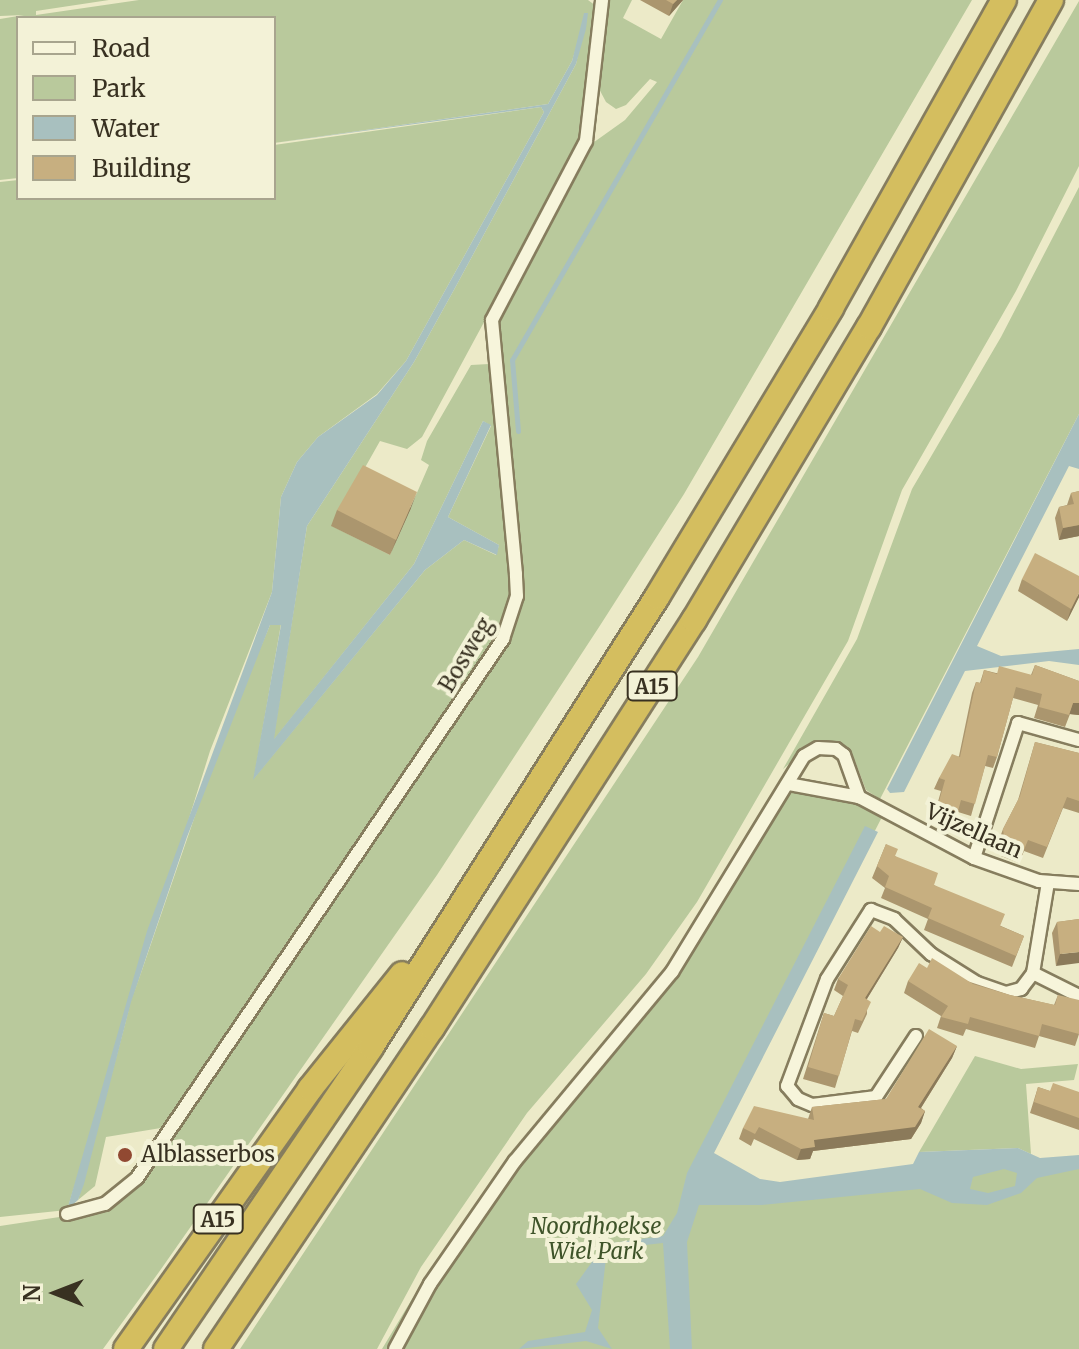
<!DOCTYPE html>
<style>
body{margin:0}
#map{position:relative;width:1079px;height:1349px;overflow:hidden;background:#eceac8;font-family:Merriweather,serif}
div>[style]{position:absolute}
.green>*{inset:0;background:#b9c99c}
.water>*{inset:0;background:#a8c0bf}
.stream>*{height:5px;margin:-2.5px;padding:0 2.5px;transform-origin:2.5px;border-radius:2.5px;background:#a8c0bf}
.roads{filter:drop-shadow(2px 0 #867d5e) drop-shadow(-2px 0 #867d5e) drop-shadow(0 2px #867d5e) drop-shadow(0 -2px #867d5e)}
.minor>*{height:12px;margin:-6px;padding:0 6px;transform-origin:6px;border-radius:6px;background:#f7f5db}
.motorway>*{height:24px;margin:-12px;padding:0 12px;transform-origin:12px;border-radius:12px;background:#d4be5f}
.wall>*{inset:0;background:#ab966e}
.shaded-wall>*{inset:0;background:#8b7a5a}
.building>*{inset:0;background:#c7af80}
.dots>*{width:22px;height:22px;translate:-50% -50%;box-sizing:border-box;border:4px solid #f3f2d7;border-radius:50%}
span{translate:-50% -50%;white-space:nowrap;text-align:center;line-height:1.15;-webkit-text-stroke:8px #f3f2d7;paint-order:stroke}
.shield-label span{padding:2px 6px;background:#f3f2d7;border:2px solid;border-radius:6px;-webkit-text-stroke-width:0}
.shield-label{font-size:20px;color:#383121;font-weight:700}
.street-label{font-size:22px;color:#383121}
.poi-label{font-size:22px;color:#383121}
.left{translate:0 -50%;text-align:left}
.park-label{font-size:22px;color:#3e5329;font-style:italic}
.legend{position:absolute;left:16px;top:16px;width:260px;height:184px;box-sizing:border-box;background:#f3f2d7;border:2px solid #a8a58e;margin:0;padding:10px 14px;list-style:none;font-size:24px;color:#383121}
.legend li{display:flex;align-items:center;gap:16px;height:40px}
.legend b{width:40px;border:2px solid #a8a58e}
.north{position:absolute;left:16px;top:1253px;width:80px;height:80px;-webkit-text-stroke:6px #f3f2d7;paint-order:stroke;rotate:270deg;font-size:22px;font-weight:700;line-height:32px;text-align:center;color:#383121}
.north::after{content:'';display:block;margin:auto;width:28px;height:36px;background:#383121;clip-path:polygon(50% 0,100% 100%,50% 72%,0 100%)}
</style>
<div id="map">
<div class="green">
<i style="clip-path:polygon(0 0,109px 0,36px 11px,36px 15px,139px 0,588px 0,596px 6px,582px 137px,570px 163px,422px 437px,407px 449px,380px 441px,332px 526px,390px 555px,429px 465px,421px 460px,427px 441px,471px 365px,489px 364px,511px 590px,507px 620px,487px 659px,167px 1127px,106px 1137px,95px 1186px,78px 1200px,131px 1002px,219px 746px,270px 625px,281px 624px,254px 778px,425px 570px,464px 540px,496px 555px,499px 545px,448px 517px,491px 426px,483px 421px,414px 564px,273px 741px,307px 526px,414px 362px,455px 288px,576px 64px,587px 13px,572px 61px,548px 104px,274px 143px,274px 18px,18px 18px,18px 178px,0 180px,0 19px,24px 15px,0 16px)"></i>
<i style="clip-path:polygon(606px 0,632px 0,623px 18px,661px 39px,683px 0,972px 0,684px 494px,601px 624px,437px 875px,159px 1272px,103px 1349px,0 1349px,0 1226px,99px 1211px,140px 1183px,512px 631px,521px 594px,500px 379px,500px 320px,516px 280px,590px 145px,625px 120px,657px 82px,650px 79px,626px 105px,616px 109px,606px 102px,597px 85px)"></i>
<i style="clip-path:polygon(1079px 1px,1079px 166px,1016px 291px,902px 490px,848px 641px,697px 902px,646px 974px,527px 1113px,421px 1267px,377px 1349px,240px 1349px,698px 657px)"></i>
<i style="clip-path:polygon(541px 107px,544px 112px,406px 361px,377px 394px,318px 437px,297px 462px,281px 497px,272px 592px,210px 751px,67px 1210px,0 1217px,0 182px,18px 180px,18px 198px,274px 198px,274px 145px)"></i>
<i style="clip-path:polygon(1079px 187px,1079px 414px,880px 799px,866px 790px,855px 761px,837px 742px,816px 741px,783px 769px,857px 639px,912px 489px,1001px 337px)"></i>
<i style="clip-path:polygon(783px 776px,852px 800px,882px 817px,692px 1187px,705px 1200px,1079px 1156px,1079px 1349px,382px 1349px,412px 1299px,563px 1098px,656px 997px)"></i>
<i style="clip-path:polygon(975px 1056px,1021px 1069px,1078px 1064px,1074px 1080px,1026px 1084px,1031px 1154px,1018px 1148px,919px 1152px)"></i>
</div>
<div class="water">
<i style="clip-path:polygon(584px 13px,588px 13px,586px 29px,576px 64px,455px 288px,414px 362px,307px 526px,274px 739px,414px 564px,483px 421px,491px 425px,448px 517px,499px 545px,497px 555px,464px 540px,425px 570px,253px 780px,281px 625px,270px 625px,187px 837px,131px 1002px,84px 1184px,78px 1200px,67px 1210px,147px 931px,272px 592px,281px 497px,297px 462px,318px 437px,377px 395px,406px 361px,544px 112px,541px 107px,274px 143px,548px 104px,572px 61px)"></i>
<i style="clip-path:polygon(1079px 414px,1079px 469px,1069px 466px,977px 646px,1001px 656px,1079px 649px,1079px 665px,1049px 661px,965px 671px,904px 792px,890px 793px,887px 789px)"></i>
<i style="clip-path:polygon(evenodd,865px 826px,878px 832px,714px 1153px,760px 1179px,780px 1182px,913px 1164px,919px 1152px,1018px 1148px,1040px 1158px,1079px 1155px,1079px 1169px,1037px 1178px,1021px 1193px,987px 1205px,952px 1203px,920px 1189px,762px 1205px,699px 1205px,687px 1242px,692px 1349px,670px 1349px,663px 1243px,617px 1248px,606px 1258px,598px 1328px,612px 1349px,586px 1341px,519px 1349px,528px 1341px,585px 1332px,592px 1310px,576px 1284px,605px 1244px,663px 1236px,677px 1213px,687px 1173px,865px 826px,1004px 1169px,1017px 1173px,1015px 1186px,988px 1193px,970px 1189px,973px 1177px,1004px 1169px)"></i>
</div>
<div class="stream">
<i style="left:518px;top:431px;width:71px;rotate:-94.8deg"></i>
<i style="left:512px;top:360px;width:416px;rotate:-60deg"></i>
</div>
<div class="roads">
<div class="minor">
<i style="left:859px;top:797px;width:130px;rotate:27.9deg"></i>
<i style="left:974px;top:858px;width:69px;rotate:19.5deg"></i>
<i style="left:1039px;top:881px;width:40px;rotate:4.3deg"></i>
<i style="left:974px;top:858px;width:142px;rotate:-71.9deg"></i>
<i style="left:1018px;top:723px;width:63px;rotate:15.6deg"></i>
<i style="left:1033px;top:973px;width:51px;rotate:26.6deg"></i>
<i style="left:916px;top:1036px;width:73px;rotate:123.3deg"></i>
<i style="left:876px;top:1097px;width:64px;rotate:172.9deg"></i>
<i style="left:812px;top:1105px;width:15px;rotate:-157deg"></i>
<i style="left:798px;top:1099px;width:17px;rotate:-130deg"></i>
<i style="left:787px;top:1086px;width:114px;rotate:-69.5deg"></i>
<i style="left:827px;top:979px;width:82px;rotate:-57.5deg"></i>
<i style="left:871px;top:910px;width:25px;rotate:21deg"></i>
<i style="left:894px;top:919px;width:51px;rotate:43.4deg"></i>
<i style="left:931px;top:954px;width:54px;rotate:32.2deg"></i>
<i style="left:977px;top:983px;width:31px;rotate:19deg"></i>
<i style="left:1006px;top:993px;width:16px;rotate:-15deg"></i>
<i style="left:1021px;top:989px;width:20px;rotate:-53deg"></i>
<i style="left:1033px;top:973px;width:92px;rotate:-80.6deg"></i>
<i style="left:67px;top:1214px;width:39px;rotate:-15deg"></i>
<i style="left:105px;top:1204px;width:41px;rotate:-39.1deg"></i>
<i style="left:137px;top:1178px;width:652px;rotate:-55.82deg"></i>
<i style="left:503px;top:639px;width:45px;rotate:-72deg"></i>
<i style="left:517px;top:596px;width:22px;rotate:-93deg"></i>
<i style="left:516px;top:574px;width:255px;rotate:-95.4deg"></i>
<i style="left:492px;top:320px;width:202px;rotate:-62.3deg"></i>
<i style="left:586px;top:141px;width:142px;rotate:-83.5deg"></i>
<i style="left:395px;top:1349px;width:74px;rotate:-61.7deg"></i>
<i style="left:430px;top:1284px;width:150px;rotate:-55.4deg"></i>
<i style="left:515px;top:1161px;width:246px;rotate:-50.3deg"></i>
<i style="left:672px;top:972px;width:253px;rotate:-58.6deg"></i>
<i style="left:804px;top:756px;width:16px;rotate:-30deg"></i>
<i style="left:818px;top:748px;width:18px;rotate:3deg"></i>
<i style="left:836px;top:749px;width:10px;rotate:37deg"></i>
<i style="left:844px;top:755px;width:45px;rotate:70.3deg"></i>
<i style="left:859px;top:797px;width:71px;rotate:-169.5deg"></i>
</div>
<div class="motorway">
<i style="left:126px;top:1349px;width:319px;rotate:-54.7deg"></i>
<i style="left:310px;top:1089px;width:147px;rotate:-51.3deg"></i>
<i style="left:166px;top:1349px;width:365px;rotate:-55.8deg"></i>
<i style="left:371px;top:1047px;width:533px;rotate:-57.56deg"></i>
<i style="left:657px;top:597px;width:337px;rotate:-58.9deg"></i>
<i style="left:831px;top:308px;width:353px;rotate:-60.7deg"></i>
<i style="left:216px;top:1349px;width:387px;rotate:-56.1deg"></i>
<i style="left:432px;top:1028px;width:485px;rotate:-57.3deg"></i>
<i style="left:694px;top:620px;width:341px;rotate:-59.2deg"></i>
<i style="left:869px;top:327px;width:374px;rotate:-60.9deg"></i>
</div>
</div>
<div class="wall">
<i style="clip-path:polygon(640px 0,683px 0,669px 16px)"></i>
<i style="clip-path:polygon(1079px 491px,1079px 536px,1059px 540px,1055px 518px,1059px 507px,1067px 505px,1071px 493px)"></i>
<i style="clip-path:polygon(411px 508px,390px 555px,331px 526px,337px 510px)"></i>
<i style="clip-path:polygon(1022px 579px,1079px 597px,1067px 621px,1018px 591px)"></i>
<i style="clip-path:polygon(1035px 665px,1079px 681px,1079px 715px,1070px 714px,1065px 727px,1034px 718px,1038px 705px,1013px 698px,997px 757px,993px 768px,985px 766px,971px 816px,958px 812px,954px 822px,934px 816px,941px 791px,934px 789px,939px 778px,959px 756px,972px 693px,976px 682px,980px 683px,984px 670px,996px 673px,1031px 675px)"></i>
<i style="clip-path:polygon(1035px 742px,1079px 753px,1079px 813px,1063px 808px,1043px 858px,1024px 851px,1019px 863px,1001px 856px,999px 840px,1003px 829px,1018px 800px)"></i>
<i style="clip-path:polygon(886px 844px,895px 856px,934px 885px,1001px 926px,1024px 936px,1012px 967px,924px 930px,928px 919px,881px 898px,885px 888px,872px 878px)"></i>
<i style="clip-path:polygon(1079px 919px,1056px 966px,1052px 933px,1057px 922px)"></i>
<i style="clip-path:polygon(880px 932px,903px 937px,898px 948px,867px 999px,867px 1014px,858px 1033px,852px 1031px,835px 1088px,803px 1079px,824px 1013px,834px 1016px,843px 996px,834px 990px,838px 979px)"></i>
<i style="clip-path:polygon(927px 968px,1010px 995px,1054px 1005px,1058px 995px,1079px 1034px,1075px 1046px,1039px 1036px,1035px 1048px,966px 1029px,963px 1036px,937px 1028px,941px 1016px,904px 993px,908px 981px)"></i>
<i style="clip-path:polygon(957px 1046px,952px 1058px,921px 1108px,925px 1111px,921px 1123px,911px 1139px,813px 1151px,810px 1159px,797px 1160px,754px 1139px,751px 1146px,739px 1139px,743px 1128px,808px 1119px,812px 1107px,886px 1099px)"></i>
<i style="clip-path:polygon(1038px 1087px,1050px 1091px,1079px 1092px,1079px 1130px,1030px 1113px)"></i>
</div>
<div class="shaded-wall">
<i style="clip-path:polygon(677px 0,683px 0,669px 16px,673px 4px)"></i>
<i style="clip-path:polygon(417px 492px,411px 508px,390px 555px,396px 540px)"></i>
<i style="clip-path:polygon(1079px 525px,1079px 536px,1059px 540px,1063px 528px)"></i>
<i style="clip-path:polygon(1079px 593px,1079px 597px,1067px 621px,1071px 609px)"></i>
<i style="clip-path:polygon(1073px 703px,1079px 703px,1079px 715px,1069px 714px)"></i>
<i style="clip-path:polygon(903px 937px,898px 948px,860px 1010px,865px 998px)"></i>
<i style="clip-path:polygon(1079px 952px,1079px 963px,1056px 966px,1060px 954px)"></i>
<i style="clip-path:polygon(957px 1046px,952px 1058px,914px 1119px,918px 1107px)"></i>
<i style="clip-path:polygon(925px 1111px,921px 1123px,911px 1139px,813px 1151px,810px 1159px,797px 1160px,801px 1149px,814px 1140px)"></i>
</div>
<div class="building">
<i style="clip-path:polygon(666px 0,677px 0,673px 4px)"></i>
<i style="clip-path:polygon(363px 465px,417px 492px,396px 540px,337px 510px)"></i>
<i style="clip-path:polygon(1079px 491px,1079px 525px,1063px 528px,1059px 507px,1074px 504px,1071px 493px)"></i>
<i style="clip-path:polygon(1035px 553px,1079px 576px,1079px 593px,1071px 609px,1022px 579px)"></i>
<i style="clip-path:polygon(1035px 665px,1079px 681px,1079px 703px,1073px 703px,1069px 715px,1039px 707px,1042px 694px,1016px 687px,997px 757px,988px 755px,975px 804px,961px 800px,958px 811px,938px 805px,945px 780px,939px 778px,952px 754px,960px 757px,976px 682px,981px 683px,984px 670px,997px 674px,999px 666px,1032px 675px)"></i>
<i style="clip-path:polygon(1035px 742px,1079px 753px,1079px 801px,1067px 797px,1047px 847px,1028px 840px,1023px 852px,1005px 846px,1003px 829px,1020px 796px)"></i>
<i style="clip-path:polygon(886px 844px,898px 849px,895px 856px,938px 873px,934px 885px,1005px 914px,1000px 926px,1024px 936px,1016px 956px,928px 918px,932px 908px,885px 887px,889px 876px,877px 866px)"></i>
<i style="clip-path:polygon(1079px 919px,1079px 952px,1060px 954px,1057px 922px)"></i>
<i style="clip-path:polygon(871px 926px,880px 932px,884px 926px,903px 937px,865px 998px,871px 1002px,862px 1021px,855px 1019px,839px 1076px,808px 1067px,824px 1013px,834px 1016px,848px 985px,838px 979px)"></i>
<i style="clip-path:polygon(932px 958px,973px 984px,1010px 995px,1055px 1005px,1058px 995px,1079px 1000px,1079px 1034px,1042px 1024px,1039px 1036px,970px 1017px,968px 1024px,941px 1017px,948px 1006px,908px 981px,919px 963px,927px 968px)"></i>
<i style="clip-path:polygon(929px 1029px,957px 1046px,918px 1107px,925px 1111px,915px 1127px,814px 1140px,815px 1147px,801px 1149px,759px 1127px,755px 1134px,743px 1128px,754px 1106px,814px 1120px,812px 1107px,886px 1099px)"></i>
<i style="clip-path:polygon(1053px 1083px,1079px 1092px,1079px 1118px,1034px 1102px,1038px 1087px,1050px 1091px)"></i>
</div>
<div class="dots">
<i style="left:125px;top:1155px;background:#914932"></i>
</div>
<div class="shield-label">
<span style="left:652px;top:686px">A15</span>
<span style="left:218px;top:1219px">A15</span>
</div>
<div class="street-label">
<span style="left:466px;top:655px;rotate:-59deg">Bosweg</span>
<span style="left:974px;top:831px;rotate:24deg">Vijzellaan</span>
</div>
<div class="poi-label">
<span class="left" style="left:141px;top:1155px">Alblasserbos</span>
</div>
<div class="park-label">
<span style="left:596px;top:1239px">Noordhoekse<br>Wiel Park</span>
</div>
<ul class="legend">
<li><b style="height:10px;background:#f7f5db"></b>Road</li>
<li><b style="height:22px;background:#b9c99c"></b>Park</li>
<li><b style="height:22px;background:#a8c0bf"></b>Water</li>
<li><b style="height:22px;background:#c7af80"></b>Building</li>
</ul>
<div class="north">N</div>
</div>
